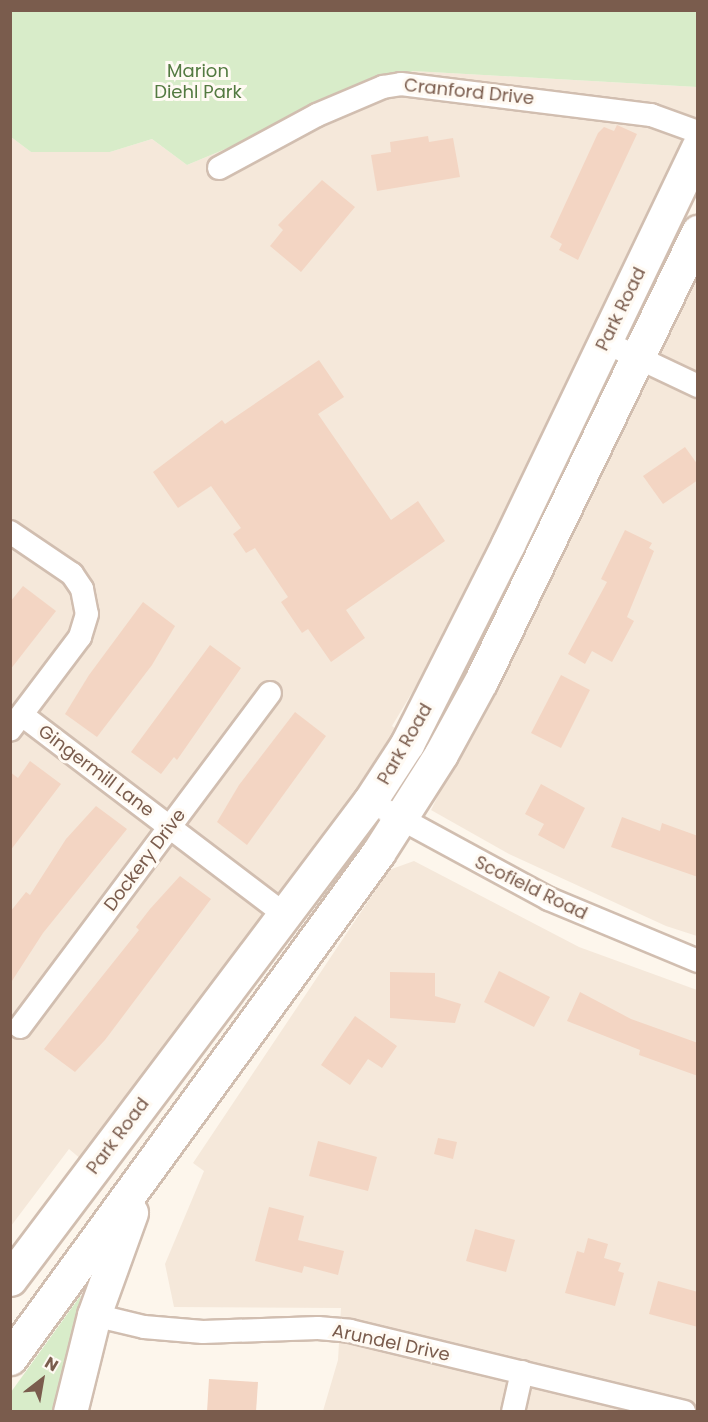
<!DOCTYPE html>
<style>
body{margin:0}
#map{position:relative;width:708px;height:1422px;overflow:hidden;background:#fdf6ec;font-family:Poppins,sans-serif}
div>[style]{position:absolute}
.residential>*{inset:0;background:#f5e8da}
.green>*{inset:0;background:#d8ecc9}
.building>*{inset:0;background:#f3d5c3}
.roads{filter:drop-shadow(2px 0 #d1beb0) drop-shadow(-2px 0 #d1beb0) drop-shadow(0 2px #d1beb0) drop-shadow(0 -2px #d1beb0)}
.street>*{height:22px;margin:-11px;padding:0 11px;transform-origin:11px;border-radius:11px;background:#fff}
.secondary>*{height:33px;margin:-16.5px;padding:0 16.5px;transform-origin:16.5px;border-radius:16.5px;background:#fff}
span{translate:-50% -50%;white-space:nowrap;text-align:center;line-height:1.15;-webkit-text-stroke:6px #fffaf3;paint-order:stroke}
.park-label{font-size:18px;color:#537a41}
.street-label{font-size:18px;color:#7a5c4d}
.frame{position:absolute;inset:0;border:12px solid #7a5c4d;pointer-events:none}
.north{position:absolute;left:12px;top:1350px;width:60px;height:60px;-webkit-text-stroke:4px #fffaf3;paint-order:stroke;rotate:31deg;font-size:16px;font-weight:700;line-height:24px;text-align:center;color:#7a5c4d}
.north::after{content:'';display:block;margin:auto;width:21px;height:27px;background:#7a5c4d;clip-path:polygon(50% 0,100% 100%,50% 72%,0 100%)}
</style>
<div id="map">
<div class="residential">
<i style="clip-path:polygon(413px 71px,697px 87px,697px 117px,487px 567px,392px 726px,401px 733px,82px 1160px,69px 1149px,11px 1226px,11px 137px,31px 152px,110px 152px,152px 139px,187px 165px)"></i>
<i style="clip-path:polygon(697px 270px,697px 936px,666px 926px,509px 854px,431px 810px)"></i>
<i style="clip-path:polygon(414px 861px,579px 947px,697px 990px,697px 1411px,323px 1411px,338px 1360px,341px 1308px,174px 1307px,165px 1264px,204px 1171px,193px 1163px,389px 870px)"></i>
</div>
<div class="green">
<i style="clip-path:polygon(11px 11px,697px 11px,697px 87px,413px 71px,187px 165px,152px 139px,110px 152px,31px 152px,11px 137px)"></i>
<i style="clip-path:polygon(81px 1295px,54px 1411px,11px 1412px,11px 1392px)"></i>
</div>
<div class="building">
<i style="clip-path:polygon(617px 125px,637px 134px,578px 260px,559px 250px,562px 244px,550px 237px,598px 133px,604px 127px,614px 131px)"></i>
<i style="clip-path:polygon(428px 136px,429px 142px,453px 138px,460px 177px,377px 191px,371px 155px,391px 152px,390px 142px)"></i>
<i style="clip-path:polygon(322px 180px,355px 207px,301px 272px,270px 246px,283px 230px,278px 225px)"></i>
<i style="clip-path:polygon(319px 360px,344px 397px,318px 414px,391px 520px,418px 501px,445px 541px,346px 610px,365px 638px,331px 662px,308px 629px,302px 633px,281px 602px,288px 597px,255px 548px,246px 553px,233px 534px,241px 528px,211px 486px,178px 508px,153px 472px,222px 420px,225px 424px)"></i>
<i style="clip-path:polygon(685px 447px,698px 465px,698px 480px,663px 504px,643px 476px)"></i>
<i style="clip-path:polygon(625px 530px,652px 543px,649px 548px,654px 551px,627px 617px,634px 621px,612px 662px,592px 651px,585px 664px,568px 654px,607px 582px,601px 579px)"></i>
<i style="clip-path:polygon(23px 586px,56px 611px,10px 670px,10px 602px)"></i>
<i style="clip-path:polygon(143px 602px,175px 626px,152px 665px,97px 737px,65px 714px,89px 675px)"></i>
<i style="clip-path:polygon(210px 645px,241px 668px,177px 760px,174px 757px,161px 774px,131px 752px)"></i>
<i style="clip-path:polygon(561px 675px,590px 690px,561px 748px,531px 733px)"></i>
<i style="clip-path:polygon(295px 712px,326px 736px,247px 845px,217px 822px,239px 785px)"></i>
<i style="clip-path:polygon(30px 761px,61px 784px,10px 851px,10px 772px,18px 778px)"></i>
<i style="clip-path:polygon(541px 784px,585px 808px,564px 849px,538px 835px,544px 824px,525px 814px)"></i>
<i style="clip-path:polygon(96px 806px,127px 829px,43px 933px,10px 984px,10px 912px,26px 892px,30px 895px,66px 839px)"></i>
<i style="clip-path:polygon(622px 817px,660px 831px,662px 823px,698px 836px,698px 877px,611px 847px)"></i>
<i style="clip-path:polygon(180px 876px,211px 899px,105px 1040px,75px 1072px,44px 1049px,139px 930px,136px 927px,150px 909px)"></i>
<i style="clip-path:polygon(499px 971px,550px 997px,534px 1027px,484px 1002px)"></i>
<i style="clip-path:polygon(390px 972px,435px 973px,435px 996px,461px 1004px,455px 1023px,390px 1018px)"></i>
<i style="clip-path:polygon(580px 992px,631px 1019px,698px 1043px,698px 1076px,639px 1055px,640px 1050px,567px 1021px)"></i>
<i style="clip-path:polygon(355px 1016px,397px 1046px,382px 1068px,368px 1059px,350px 1085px,321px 1065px)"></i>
<i style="clip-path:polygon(438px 1138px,457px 1142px,453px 1159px,434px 1154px)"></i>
<i style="clip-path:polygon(318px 1141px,377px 1157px,368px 1191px,309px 1176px)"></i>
<i style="clip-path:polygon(269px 1207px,304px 1216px,298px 1240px,344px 1251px,338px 1275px,304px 1266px,302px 1273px,255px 1261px)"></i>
<i style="clip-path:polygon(475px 1229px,515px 1240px,506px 1272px,466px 1261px)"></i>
<i style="clip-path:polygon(588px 1238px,608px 1244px,604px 1258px,621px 1263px,618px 1271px,624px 1273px,615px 1306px,565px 1293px,577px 1251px,584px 1253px)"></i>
<i style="clip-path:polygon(658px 1281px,698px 1292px,698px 1327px,649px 1314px)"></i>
<i style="clip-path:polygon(209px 1379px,258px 1382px,256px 1412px,207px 1412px)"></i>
</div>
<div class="roads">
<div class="street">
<i style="left:219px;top:168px;width:111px;rotate:-28.4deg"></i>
<i style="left:317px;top:115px;width:72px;rotate:-23deg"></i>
<i style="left:383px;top:87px;width:18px;rotate:-9deg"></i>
<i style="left:401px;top:84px;width:252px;rotate:7.1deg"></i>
<i style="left:651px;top:115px;width:50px;rotate:19.9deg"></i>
<i style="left:605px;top:342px;width:103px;rotate:25.3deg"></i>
<i style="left:10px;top:532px;width:75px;rotate:34.1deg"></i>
<i style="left:72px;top:574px;width:18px;rotate:56deg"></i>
<i style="left:82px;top:589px;width:25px;rotate:79deg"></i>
<i style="left:87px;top:614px;width:24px;rotate:107deg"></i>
<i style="left:80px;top:637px;width:116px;rotate:127deg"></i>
<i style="left:22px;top:715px;width:329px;rotate:37.2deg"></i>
<i style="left:387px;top:811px;width:184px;rotate:28.5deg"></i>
<i style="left:549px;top:899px;width:161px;rotate:22.6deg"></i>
<i style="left:20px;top:1027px;width:417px;rotate:-53.2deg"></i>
<i style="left:94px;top:1315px;width:51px;rotate:13.5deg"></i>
<i style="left:144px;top:1327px;width:59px;rotate:4.8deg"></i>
<i style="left:203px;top:1332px;width:115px;rotate:-2deg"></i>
<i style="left:318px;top:1328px;width:32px;rotate:5deg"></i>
<i style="left:350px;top:1331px;width:344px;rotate:13.6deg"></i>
<i style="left:513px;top:1412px;width:41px;rotate:-77.3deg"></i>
</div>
<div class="secondary">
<i style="left:10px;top:1279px;width:598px;rotate:-53.02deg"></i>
<i style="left:370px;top:801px;width:68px;rotate:-57deg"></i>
<i style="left:407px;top:744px;width:224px;rotate:-63.2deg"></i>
<i style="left:508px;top:544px;width:440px;rotate:-64.4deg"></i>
<i style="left:10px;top:1358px;width:625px;rotate:-53.92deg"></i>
<i style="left:378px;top:853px;width:117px;rotate:-57.5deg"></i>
<i style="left:441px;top:754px;width:83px;rotate:-61.3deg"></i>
<i style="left:481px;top:681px;width:499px;rotate:-64.2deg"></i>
<i style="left:70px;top:1412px;width:100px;rotate:-76.1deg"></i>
<i style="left:94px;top:1315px;width:109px;rotate:-70.1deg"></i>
</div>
</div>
<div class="park-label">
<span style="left:198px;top:82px">Marion<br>Diehl Park</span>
</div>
<div class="street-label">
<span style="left:469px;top:92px;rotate:6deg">Cranford Drive</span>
<span style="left:621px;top:309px;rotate:-64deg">Park Road</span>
<span style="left:405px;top:744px;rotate:-60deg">Park Road</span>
<span style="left:96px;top:771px;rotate:37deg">Gingermill Lane</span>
<span style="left:145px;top:860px;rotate:-53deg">Dockery Drive</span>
<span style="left:531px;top:888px;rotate:26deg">Scofield Road</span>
<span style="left:118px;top:1136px;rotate:-53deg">Park Road</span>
<span style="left:391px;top:1343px;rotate:12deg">Arundel Drive</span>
</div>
<div class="frame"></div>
<div class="north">N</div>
</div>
